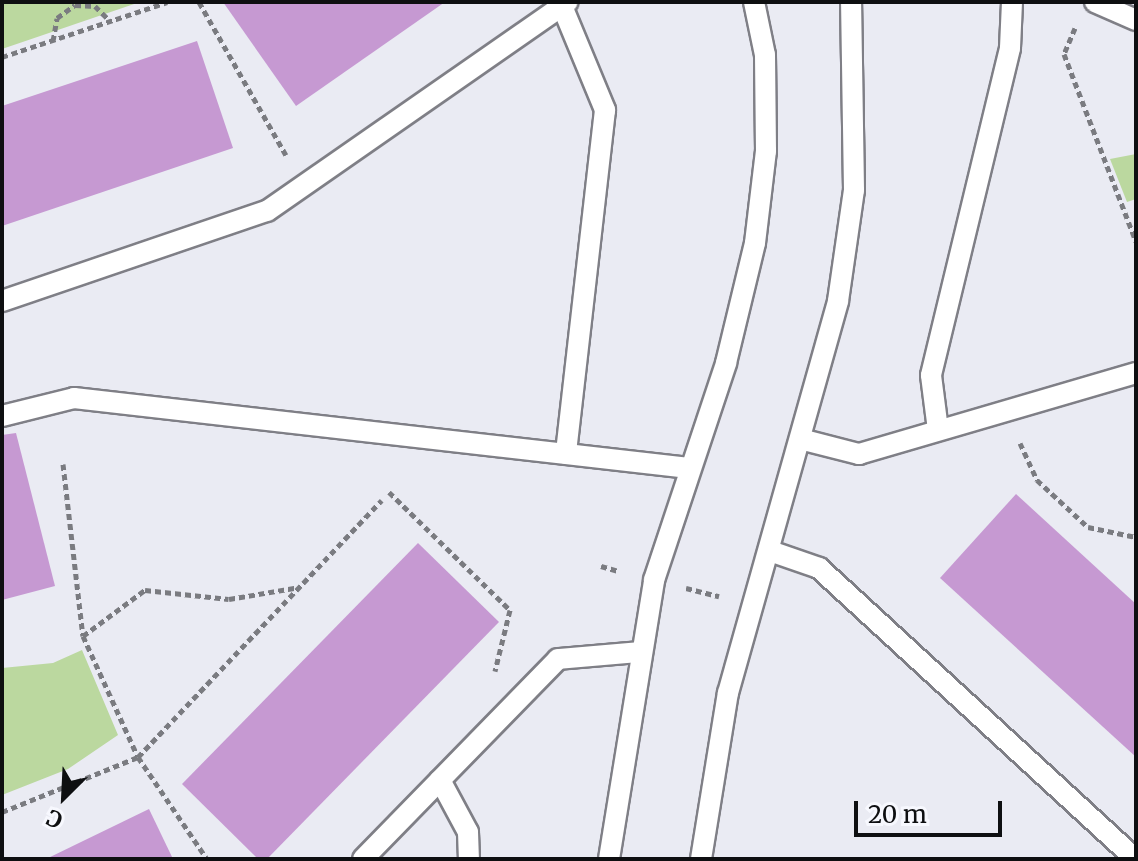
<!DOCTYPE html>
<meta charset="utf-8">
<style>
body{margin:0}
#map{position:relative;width:1138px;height:861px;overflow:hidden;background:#eaebf3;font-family:Merriweather,serif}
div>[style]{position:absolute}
.green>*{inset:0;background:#bbd89f}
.building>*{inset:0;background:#c699d2}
.path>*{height:5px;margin-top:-2.5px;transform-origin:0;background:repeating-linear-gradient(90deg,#7a7b80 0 6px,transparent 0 10px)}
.roads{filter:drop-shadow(2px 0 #7f7f86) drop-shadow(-2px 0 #7f7f86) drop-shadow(0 2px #7f7f86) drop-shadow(0 -2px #7f7f86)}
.service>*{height:20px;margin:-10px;padding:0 10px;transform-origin:10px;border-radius:10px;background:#fff}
span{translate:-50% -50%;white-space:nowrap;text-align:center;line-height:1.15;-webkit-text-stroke:6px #f7f8fe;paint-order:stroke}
.frame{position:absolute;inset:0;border:4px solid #0e0f11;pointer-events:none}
.north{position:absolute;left:24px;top:757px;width:80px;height:80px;-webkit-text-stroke:6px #f7f8fe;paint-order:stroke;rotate:204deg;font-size:22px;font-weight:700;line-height:32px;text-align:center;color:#0e0f11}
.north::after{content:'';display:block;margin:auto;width:28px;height:36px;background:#0e0f11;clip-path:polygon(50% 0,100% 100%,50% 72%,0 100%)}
.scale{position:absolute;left:854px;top:801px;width:148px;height:36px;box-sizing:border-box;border:4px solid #0e0f11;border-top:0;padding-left:10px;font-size:24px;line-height:28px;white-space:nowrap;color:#0e0f11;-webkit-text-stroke:6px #f7f8fe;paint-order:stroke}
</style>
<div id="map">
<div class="green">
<i style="clip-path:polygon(2px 2px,140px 2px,2px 49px)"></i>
<i style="clip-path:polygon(1136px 154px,1136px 199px,1127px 202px,1110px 159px)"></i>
<i style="clip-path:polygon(82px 650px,118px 735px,68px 769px,2px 795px,2px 668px,53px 663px)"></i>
</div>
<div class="building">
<i style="clip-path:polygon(223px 2px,445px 2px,296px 106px)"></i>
<i style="clip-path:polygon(197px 41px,233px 148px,2px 226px,2px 106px)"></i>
<i style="clip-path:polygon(16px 433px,55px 586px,2px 600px,2px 435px)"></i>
<i style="clip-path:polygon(1016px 494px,1136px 604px,1136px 757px,940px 578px)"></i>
<i style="clip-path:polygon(418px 543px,499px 622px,267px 859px,258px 859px,182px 784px)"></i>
<i style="clip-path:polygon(149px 809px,173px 859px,46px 859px)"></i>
</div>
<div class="path">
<i style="left:199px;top:2px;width:176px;rotate:60.4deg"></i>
<i style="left:1075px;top:28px;width:28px;rotate:113deg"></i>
<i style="left:1064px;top:54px;width:201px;rotate:69deg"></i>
<i style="left:53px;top:41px;width:23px;rotate:-80deg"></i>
<i style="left:57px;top:18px;width:22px;rotate:-36deg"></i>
<i style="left:75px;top:5px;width:20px;rotate:3deg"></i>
<i style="left:95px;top:6px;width:21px;rotate:45deg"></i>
<i style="left:2px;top:57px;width:174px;rotate:-18.4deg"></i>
<i style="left:1020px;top:443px;width:41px;rotate:65.3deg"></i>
<i style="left:1037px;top:480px;width:69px;rotate:42.7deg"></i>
<i style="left:1088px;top:527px;width:49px;rotate:11.8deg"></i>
<i style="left:63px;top:464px;width:173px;rotate:83.4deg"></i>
<i style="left:83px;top:636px;width:133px;rotate:65.6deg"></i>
<i style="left:138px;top:757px;width:123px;rotate:55.9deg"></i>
<i style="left:389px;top:492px;width:169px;rotate:44.3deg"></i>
<i style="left:510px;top:610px;width:63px;rotate:103.8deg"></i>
<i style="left:601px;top:566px;width:19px;rotate:16deg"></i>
<i style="left:686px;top:588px;width:34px;rotate:14deg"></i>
<i style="left:83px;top:636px;width:77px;rotate:-36.6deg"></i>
<i style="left:145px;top:590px;width:84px;rotate:6.1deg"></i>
<i style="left:229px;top:599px;width:72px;rotate:-9.6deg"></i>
<i style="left:2px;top:812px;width:147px;rotate:-22deg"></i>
<i style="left:138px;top:757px;width:354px;rotate:-46.5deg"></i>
</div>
<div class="roads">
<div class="service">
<i style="left:1095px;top:2px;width:45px;rotate:23.7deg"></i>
<i style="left:562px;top:6px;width:113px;rotate:67.5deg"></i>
<i style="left:605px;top:110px;width:346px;rotate:96.5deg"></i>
<i style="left:2px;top:301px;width:280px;rotate:-18.8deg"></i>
<i style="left:267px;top:211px;width:366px;rotate:-34.8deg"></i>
<i style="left:2px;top:416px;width:74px;rotate:-14deg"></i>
<i style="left:74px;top:398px;width:619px;rotate:6.49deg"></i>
<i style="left:938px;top:430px;width:55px;rotate:-97.3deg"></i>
<i style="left:931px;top:375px;width:336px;rotate:-76.4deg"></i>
<i style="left:1010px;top:48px;width:46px;rotate:-87.5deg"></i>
<i style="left:804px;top:440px;width:57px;rotate:14.3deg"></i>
<i style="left:859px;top:454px;width:289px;rotate:-16.3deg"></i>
<i style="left:770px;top:551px;width:52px;rotate:19.1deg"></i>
<i style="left:819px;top:568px;width:430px;rotate:42.6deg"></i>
<i style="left:440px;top:780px;width:59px;rotate:61.7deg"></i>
<i style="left:468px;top:832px;width:27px;rotate:88deg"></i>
<i style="left:363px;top:859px;width:279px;rotate:-45.7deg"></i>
<i style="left:558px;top:659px;width:82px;rotate:-4.9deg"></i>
<i style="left:609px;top:859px;width:283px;rotate:-80.8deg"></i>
<i style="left:654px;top:580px;width:229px;rotate:-71.6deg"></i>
<i style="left:726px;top:363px;width:123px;rotate:-76.4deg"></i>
<i style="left:755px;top:243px;width:93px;rotate:-83.2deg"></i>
<i style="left:766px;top:151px;width:96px;rotate:-90.6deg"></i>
<i style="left:765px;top:55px;width:54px;rotate:-101.7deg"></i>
<i style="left:701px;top:859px;width:168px;rotate:-80.8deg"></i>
<i style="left:728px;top:693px;width:407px;rotate:-74.3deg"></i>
<i style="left:838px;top:301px;width:112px;rotate:-81.8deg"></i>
<i style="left:854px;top:190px;width:188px;rotate:-90.9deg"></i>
</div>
</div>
<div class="frame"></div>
<div class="north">С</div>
<div class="scale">20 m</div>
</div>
